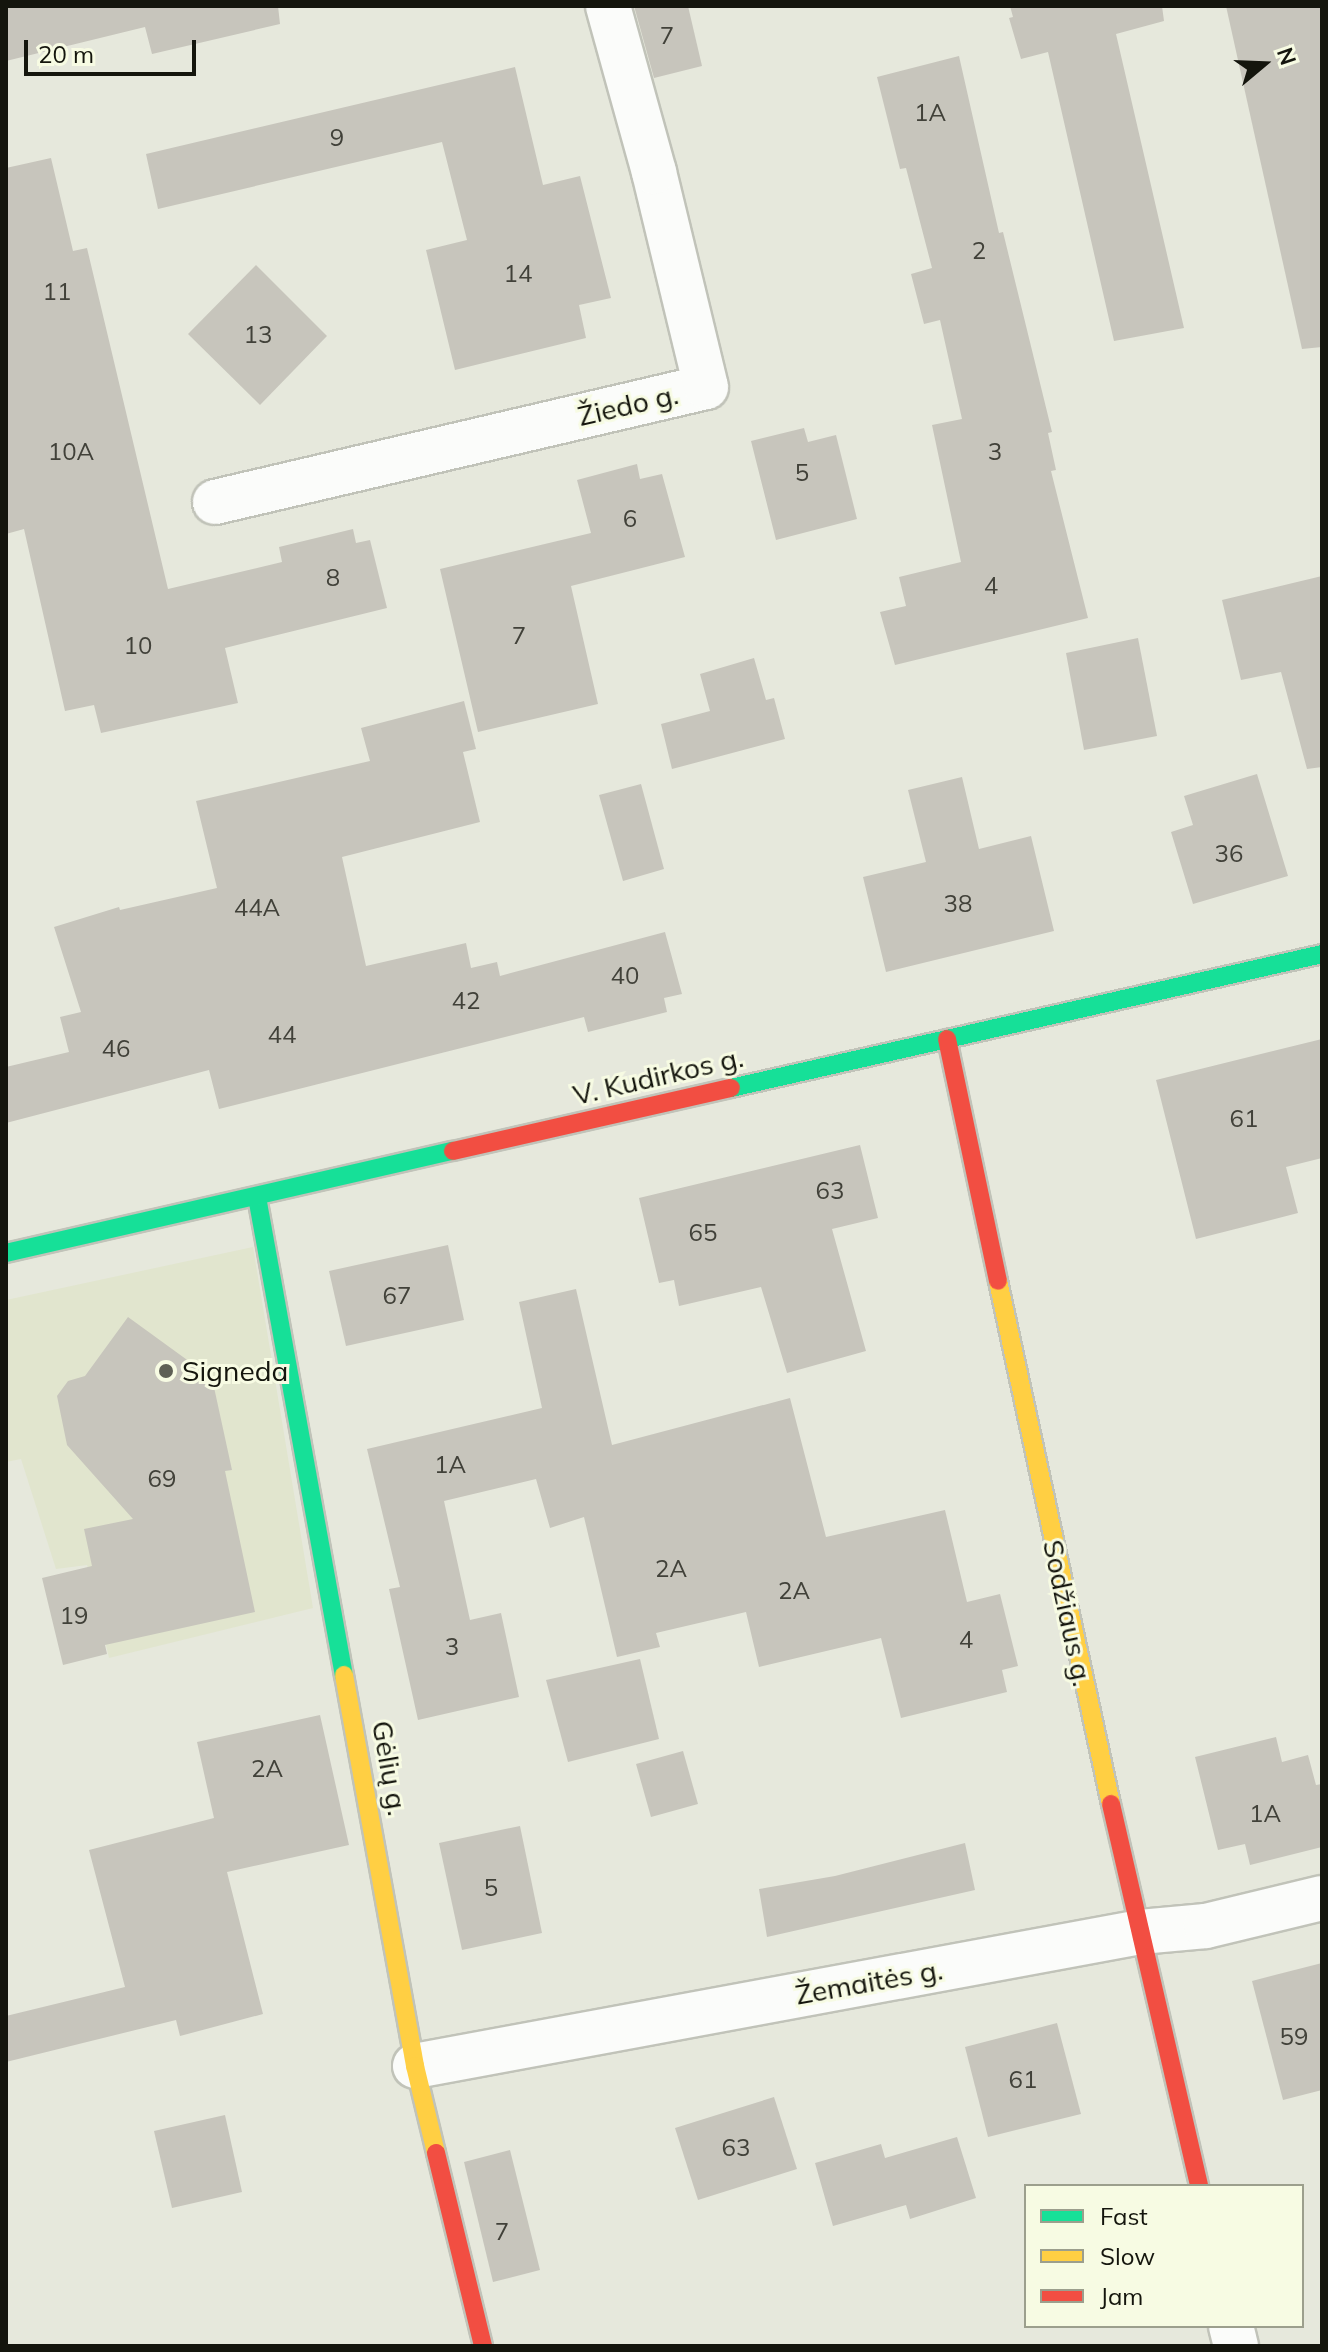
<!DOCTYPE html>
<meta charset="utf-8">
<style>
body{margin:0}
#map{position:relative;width:1328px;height:2352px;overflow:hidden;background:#e6e8dc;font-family:Mulish,sans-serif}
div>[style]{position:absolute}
.built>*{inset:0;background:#e1e5ce}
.building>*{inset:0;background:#c7c5bc}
.roads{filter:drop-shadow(2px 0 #c1c3b9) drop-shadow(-2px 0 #c1c3b9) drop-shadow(0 2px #c1c3b9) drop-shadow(0 -2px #c1c3b9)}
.street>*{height:44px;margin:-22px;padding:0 22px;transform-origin:22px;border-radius:22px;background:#fbfcfa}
.fast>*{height:18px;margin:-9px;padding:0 9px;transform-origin:9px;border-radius:9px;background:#16e098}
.slow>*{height:18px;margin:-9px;padding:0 9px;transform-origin:9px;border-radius:9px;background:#ffcf43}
.jam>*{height:18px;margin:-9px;padding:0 9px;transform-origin:9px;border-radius:9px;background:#f24e42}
.dots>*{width:22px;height:22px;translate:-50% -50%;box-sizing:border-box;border:4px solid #f7fbe3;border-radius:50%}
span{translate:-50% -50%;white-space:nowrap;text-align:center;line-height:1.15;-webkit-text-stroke:6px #f7fbe3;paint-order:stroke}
.number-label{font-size:24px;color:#414139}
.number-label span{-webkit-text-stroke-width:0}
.street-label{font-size:28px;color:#14150d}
.poi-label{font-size:28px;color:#14150d}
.left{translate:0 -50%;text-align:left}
.frame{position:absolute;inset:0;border:8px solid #14150d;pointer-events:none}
.legend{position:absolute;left:1024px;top:2184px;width:280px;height:144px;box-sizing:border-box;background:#f7fbe3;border:2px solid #9c9f8d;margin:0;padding:10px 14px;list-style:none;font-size:24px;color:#14150d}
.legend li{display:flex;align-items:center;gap:16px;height:40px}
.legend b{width:40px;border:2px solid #9c9f8d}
.north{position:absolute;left:1224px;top:24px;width:80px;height:80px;-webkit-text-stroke:6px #f7fbe3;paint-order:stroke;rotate:71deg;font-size:22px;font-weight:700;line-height:32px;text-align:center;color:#14150d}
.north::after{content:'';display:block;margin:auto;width:28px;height:36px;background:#14150d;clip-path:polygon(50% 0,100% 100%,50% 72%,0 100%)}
.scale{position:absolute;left:24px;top:40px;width:172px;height:36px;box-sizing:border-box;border:4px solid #14150d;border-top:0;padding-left:10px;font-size:24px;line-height:28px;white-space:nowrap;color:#14150d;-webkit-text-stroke:6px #f7fbe3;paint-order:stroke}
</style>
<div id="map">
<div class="built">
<i style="clip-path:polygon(253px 1247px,313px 1608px,109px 1658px,87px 1565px,56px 1569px,21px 1459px,6px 1462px,6px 1300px)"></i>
</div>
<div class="building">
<i style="clip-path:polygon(6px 6px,278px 6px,280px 24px,152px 54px,145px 27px,6px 61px)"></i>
<i style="clip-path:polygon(634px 6px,688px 6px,702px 66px,654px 78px)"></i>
<i style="clip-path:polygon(1010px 6px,1162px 6px,1164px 21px,1116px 34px,1184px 328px,1114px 341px,1048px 52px,1021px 59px,1009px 18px,1013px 17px)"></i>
<i style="clip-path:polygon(1226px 6px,1322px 6px,1322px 347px,1302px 349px)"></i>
<i style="clip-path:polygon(959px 56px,999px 233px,1003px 232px,1052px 432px,1048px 433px,1056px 470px,1051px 471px,1088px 618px,895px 665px,880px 612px,906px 606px,899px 577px,961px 562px,932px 425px,962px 419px,940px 320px,924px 324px,911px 274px,932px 268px,906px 168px,900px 169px,877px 77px)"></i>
<i style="clip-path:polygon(515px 67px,543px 185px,580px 176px,611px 298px,579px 305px,586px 338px,455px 370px,426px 250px,467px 240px,442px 142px,158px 209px,146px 154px)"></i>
<i style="clip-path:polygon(51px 158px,73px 251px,87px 248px,168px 589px,282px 562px,279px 547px,353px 529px,356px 543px,370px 540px,387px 608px,225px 648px,238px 703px,101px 733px,94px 705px,65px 711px,24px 529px,6px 534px,6px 168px)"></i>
<i style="clip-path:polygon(256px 265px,327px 336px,260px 405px,188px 334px)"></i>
<i style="clip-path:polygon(804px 428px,808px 442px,836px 435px,857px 519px,776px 540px,751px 441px)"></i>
<i style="clip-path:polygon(637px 464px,640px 479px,662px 474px,685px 557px,571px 586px,598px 704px,478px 732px,440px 569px,591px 533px,577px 480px)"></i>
<i style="clip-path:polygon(1322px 576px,1322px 767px,1307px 769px,1281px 672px,1241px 680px,1222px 600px)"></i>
<i style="clip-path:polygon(1138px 638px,1157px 736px,1084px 750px,1066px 653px)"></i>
<i style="clip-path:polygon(754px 658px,766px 700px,774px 698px,785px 739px,672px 769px,661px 724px,710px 711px,700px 674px)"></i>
<i style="clip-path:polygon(464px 701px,476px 749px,463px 752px,480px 822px,342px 857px,366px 966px,466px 943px,471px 968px,497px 962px,500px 976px,665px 932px,682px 994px,664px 998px,667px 1012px,588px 1032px,584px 1017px,219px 1109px,209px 1070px,6px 1123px,6px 1067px,69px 1052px,60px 1017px,81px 1012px,54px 927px,119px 907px,120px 910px,217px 888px,196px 801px,370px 761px,361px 728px)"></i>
<i style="clip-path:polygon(1257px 774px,1288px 876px,1193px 904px,1171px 832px,1193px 825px,1184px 796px)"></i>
<i style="clip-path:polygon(962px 777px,979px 849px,1031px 836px,1054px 931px,886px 972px,863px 877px,926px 862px,908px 790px)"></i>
<i style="clip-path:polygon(641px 784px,664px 869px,623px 881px,599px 795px)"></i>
<i style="clip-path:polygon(1322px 1039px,1322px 1158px,1286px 1167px,1298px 1213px,1196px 1239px,1156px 1080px)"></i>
<i style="clip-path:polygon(860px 1145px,878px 1218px,832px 1229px,866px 1351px,787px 1373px,761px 1287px,679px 1306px,674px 1280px,659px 1283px,639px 1198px)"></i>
<i style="clip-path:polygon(448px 1245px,464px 1320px,346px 1346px,329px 1271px)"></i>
<i style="clip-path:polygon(576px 1289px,612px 1445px,790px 1398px,826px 1537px,945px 1510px,967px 1602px,1000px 1594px,1018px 1666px,1002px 1670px,1007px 1692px,901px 1718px,881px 1638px,759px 1667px,746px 1612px,656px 1633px,660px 1647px,617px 1657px,584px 1517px,550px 1528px,536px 1479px,444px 1501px,470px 1620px,501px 1613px,519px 1697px,418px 1720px,389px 1589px,400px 1587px,367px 1449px,542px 1408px,519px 1302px)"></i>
<i style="clip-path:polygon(128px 1317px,212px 1378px,232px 1470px,225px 1471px,255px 1612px,105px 1645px,107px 1654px,63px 1665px,42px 1578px,92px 1566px,84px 1529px,133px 1519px,67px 1445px,57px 1396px,68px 1381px,85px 1376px)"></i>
<i style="clip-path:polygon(640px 1659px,659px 1739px,568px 1762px,546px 1680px)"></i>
<i style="clip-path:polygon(320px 1715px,349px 1845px,227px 1872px,263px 2014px,180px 2036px,176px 2020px,6px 2062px,6px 2016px,125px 1987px,89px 1850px,214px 1818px,197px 1742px)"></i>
<i style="clip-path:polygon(1276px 1737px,1282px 1762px,1308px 1755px,1316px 1785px,1322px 1784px,1322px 1847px,1250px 1865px,1245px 1844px,1218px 1850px,1195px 1757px)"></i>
<i style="clip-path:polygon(683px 1751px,698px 1804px,651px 1817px,636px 1764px)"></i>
<i style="clip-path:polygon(520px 1826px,542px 1933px,462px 1950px,439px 1843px)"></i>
<i style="clip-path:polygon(965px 1843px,975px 1890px,767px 1937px,759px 1889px,835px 1876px)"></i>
<i style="clip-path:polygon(1322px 1963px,1322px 2090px,1283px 2100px,1252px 1981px)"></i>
<i style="clip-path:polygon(1057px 2023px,1081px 2114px,988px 2137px,965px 2047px)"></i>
<i style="clip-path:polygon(774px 2097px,797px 2169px,698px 2200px,675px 2128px)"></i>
<i style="clip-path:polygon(225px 2115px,242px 2192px,172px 2208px,154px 2131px)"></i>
<i style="clip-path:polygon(957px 2137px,976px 2198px,910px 2219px,906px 2205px,833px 2226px,815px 2163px,881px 2144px,885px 2158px)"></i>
<i style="clip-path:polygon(510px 2150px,540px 2270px,493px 2282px,464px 2162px)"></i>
</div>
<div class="roads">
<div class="street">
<i style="left:215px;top:502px;width:504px;rotate:-13.18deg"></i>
<i style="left:706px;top:387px;width:221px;rotate:-103.6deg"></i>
<i style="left:654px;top:172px;width:172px;rotate:-105.5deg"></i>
<i style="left:415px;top:2066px;width:737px;rotate:-10.47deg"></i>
<i style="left:1140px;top:1932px;width:66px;rotate:-5.2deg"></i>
<i style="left:1206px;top:1926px;width:119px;rotate:-13.6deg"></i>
<i style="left:1231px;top:2326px;width:21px;rotate:76deg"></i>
</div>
<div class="fast">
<i style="left:731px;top:1088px;width:606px;rotate:-12.77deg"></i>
<i style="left:257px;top:1197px;width:486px;rotate:79.7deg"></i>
<i style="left:6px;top:1253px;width:458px;rotate:-12.9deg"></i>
</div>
<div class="slow">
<i style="left:998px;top:1281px;width:535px;rotate:77.81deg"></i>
<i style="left:344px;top:1675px;width:397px;rotate:79.7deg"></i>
<i style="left:415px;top:2066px;width:89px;rotate:76.4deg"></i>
</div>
<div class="jam">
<i style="left:947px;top:1039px;width:247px;rotate:78.1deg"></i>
<i style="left:453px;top:1151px;width:285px;rotate:-12.8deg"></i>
<i style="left:1111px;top:1804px;width:392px;rotate:77deg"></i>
<i style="left:436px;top:2153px;width:199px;rotate:76.3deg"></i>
</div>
</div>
<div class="dots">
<i style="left:166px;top:1371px;background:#5e5f55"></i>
</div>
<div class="number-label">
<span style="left:667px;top:36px">7</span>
<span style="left:930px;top:113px">1A</span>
<span style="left:337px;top:138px">9</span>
<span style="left:979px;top:251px">2</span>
<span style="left:518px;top:274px">14</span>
<span style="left:57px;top:292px">11</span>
<span style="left:258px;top:335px">13</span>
<span style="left:71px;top:452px">10A</span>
<span style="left:995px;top:452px">3</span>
<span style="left:802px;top:473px">5</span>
<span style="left:630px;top:519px">6</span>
<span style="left:333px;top:578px">8</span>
<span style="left:991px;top:586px">4</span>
<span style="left:519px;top:636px">7</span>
<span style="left:138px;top:646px">10</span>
<span style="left:1229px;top:854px">36</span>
<span style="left:958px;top:904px">38</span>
<span style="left:257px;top:908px">44A</span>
<span style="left:625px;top:976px">40</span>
<span style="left:466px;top:1001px">42</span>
<span style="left:282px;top:1035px">44</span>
<span style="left:116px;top:1049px">46</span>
<span style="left:1244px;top:1119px">61</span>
<span style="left:830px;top:1191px">63</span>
<span style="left:703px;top:1233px">65</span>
<span style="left:397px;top:1296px">67</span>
<span style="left:450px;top:1465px">1A</span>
<span style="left:162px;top:1479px">69</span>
<span style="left:671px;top:1569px">2A</span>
<span style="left:794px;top:1591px">2A</span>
<span style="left:74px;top:1616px">19</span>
<span style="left:966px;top:1640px">4</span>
<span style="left:452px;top:1647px">3</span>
<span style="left:267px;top:1769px">2A</span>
<span style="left:1265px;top:1814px">1A</span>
<span style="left:491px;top:1888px">5</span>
<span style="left:1294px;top:2037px">59</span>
<span style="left:1023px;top:2080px">61</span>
<span style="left:736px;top:2148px">63</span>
<span style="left:502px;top:2232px">7</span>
</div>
<div class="street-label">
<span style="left:628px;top:405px;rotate:-13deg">Žiedo g.</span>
<span style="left:658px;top:1076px;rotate:-13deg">V. Kudirkos g.</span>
<span style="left:1068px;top:1613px;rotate:78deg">Sodžiaus g.</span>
<span style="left:390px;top:1768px;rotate:80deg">Gėlių g.</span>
<span style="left:869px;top:1982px;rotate:-10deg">Žemaitės g.</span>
</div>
<div class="poi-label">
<span class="left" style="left:182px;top:1371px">Signeda</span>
</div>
<div class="frame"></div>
<ul class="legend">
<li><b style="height:10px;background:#16e098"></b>Fast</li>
<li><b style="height:10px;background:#ffcf43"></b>Slow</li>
<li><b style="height:10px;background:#f24e42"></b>Jam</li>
</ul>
<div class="north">N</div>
<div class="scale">20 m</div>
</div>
